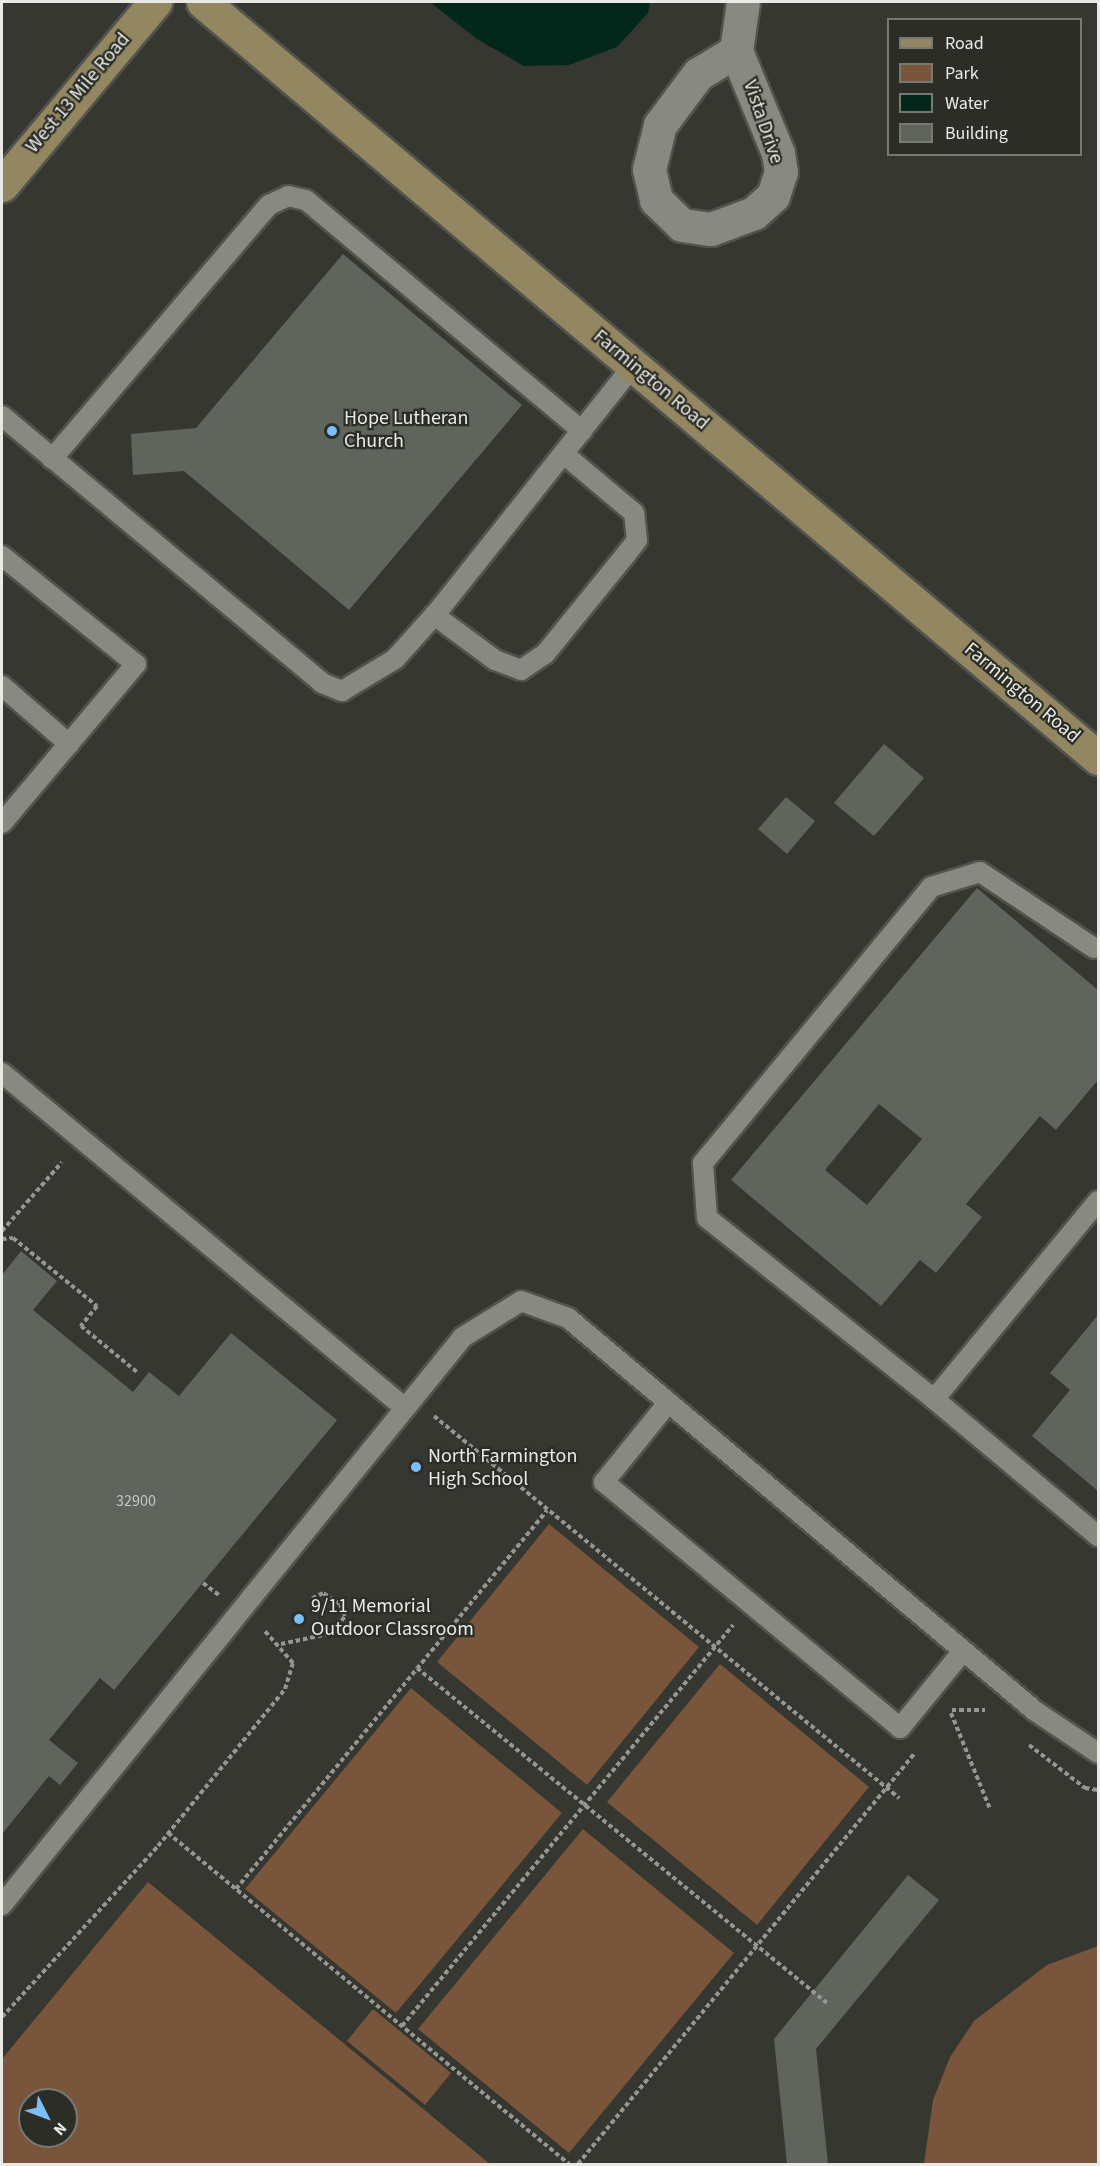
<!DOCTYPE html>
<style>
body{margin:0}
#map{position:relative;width:1100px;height:2166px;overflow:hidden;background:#363730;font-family:"Source Sans 3",sans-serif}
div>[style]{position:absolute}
.green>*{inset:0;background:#78553b}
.water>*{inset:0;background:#04271b}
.building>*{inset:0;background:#5f645d}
.path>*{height:4px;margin-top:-2px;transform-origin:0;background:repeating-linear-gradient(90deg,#969792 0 4.5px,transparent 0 7.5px)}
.roads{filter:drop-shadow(2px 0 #53534e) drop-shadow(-2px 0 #53534e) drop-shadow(0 2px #53534e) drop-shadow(0 -2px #53534e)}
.lane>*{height:20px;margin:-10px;padding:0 10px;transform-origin:10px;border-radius:10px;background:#888981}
.street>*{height:33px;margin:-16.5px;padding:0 16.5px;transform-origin:16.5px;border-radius:16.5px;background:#888981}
.secondary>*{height:33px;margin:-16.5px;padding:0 16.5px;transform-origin:16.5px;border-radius:16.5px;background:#938762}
.dots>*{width:16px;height:16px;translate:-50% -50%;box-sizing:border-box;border:3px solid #2c2d26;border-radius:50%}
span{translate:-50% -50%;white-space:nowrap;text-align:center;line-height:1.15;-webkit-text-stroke:4.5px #2c2d26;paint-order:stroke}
.number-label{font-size:16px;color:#c6c8c4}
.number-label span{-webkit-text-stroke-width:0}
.street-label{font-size:20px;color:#e9eae6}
.poi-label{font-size:20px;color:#e9eae6}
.left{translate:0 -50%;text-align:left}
.frame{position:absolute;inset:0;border:3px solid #e9eae6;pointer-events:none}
.legend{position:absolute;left:887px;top:18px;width:195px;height:138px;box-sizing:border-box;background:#2c2d26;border:2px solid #787973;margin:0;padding:8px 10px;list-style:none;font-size:18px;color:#e9eae6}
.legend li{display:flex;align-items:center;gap:12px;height:30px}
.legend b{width:30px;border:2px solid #787973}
.north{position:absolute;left:18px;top:2088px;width:60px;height:60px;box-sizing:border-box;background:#2c2d26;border:2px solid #787973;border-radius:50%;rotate:132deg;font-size:16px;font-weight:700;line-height:24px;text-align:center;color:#e9eae6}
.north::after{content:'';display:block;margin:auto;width:21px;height:27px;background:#7dbef9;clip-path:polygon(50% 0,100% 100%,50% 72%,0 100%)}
</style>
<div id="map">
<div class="green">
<i style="clip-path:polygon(549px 1524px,699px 1647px,587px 1785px,437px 1662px)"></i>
<i style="clip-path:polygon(720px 1664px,869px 1787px,757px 1925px,607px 1802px)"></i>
<i style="clip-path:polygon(411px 1688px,562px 1813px,396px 2013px,245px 1889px)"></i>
<i style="clip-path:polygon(583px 1829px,734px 1953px,569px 2153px,418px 2029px)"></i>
<i style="clip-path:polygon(evenodd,148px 1882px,490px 2164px,2px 2164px,2px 2059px,148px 1882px,30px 2100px,66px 2100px,66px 2136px,30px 2136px,30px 2100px)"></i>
<i style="clip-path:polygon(1098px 1946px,1098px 2164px,924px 2164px,933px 2100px,950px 2057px,974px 2021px,1047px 1965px)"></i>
<i style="clip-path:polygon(373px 2009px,451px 2073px,425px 2105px,347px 2041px)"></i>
</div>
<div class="water">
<i style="clip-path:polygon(430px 2px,650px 2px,648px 13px,617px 47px,569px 65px,524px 66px,477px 39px)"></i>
</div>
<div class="building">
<i style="clip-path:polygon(343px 254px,522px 405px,349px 610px,184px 471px,133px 475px,131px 434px,196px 428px)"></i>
<i style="clip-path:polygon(884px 744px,924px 778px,874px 836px,834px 803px)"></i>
<i style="clip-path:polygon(786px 797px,815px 821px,787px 854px,758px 829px)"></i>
<i style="clip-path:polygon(evenodd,977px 888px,1098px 990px,1098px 1080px,1056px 1130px,1040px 1116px,966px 1204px,982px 1217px,936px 1273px,920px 1260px,881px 1306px,731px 1180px,977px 888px,879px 1104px,922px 1139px,867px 1205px,825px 1170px,879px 1104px)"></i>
<i style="clip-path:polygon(21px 1251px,57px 1281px,33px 1310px,133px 1392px,149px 1372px,179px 1396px,231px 1333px,337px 1420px,114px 1690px,100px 1678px,49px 1740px,78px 1763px,60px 1785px,49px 1776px,2px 1834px,2px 1275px)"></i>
<i style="clip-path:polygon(1098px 1315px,1098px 1491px,1032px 1436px,1070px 1390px,1050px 1373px)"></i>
<i style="clip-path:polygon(908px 1875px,939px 1900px,816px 2049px,828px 2164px,787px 2164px,774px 2039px)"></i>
</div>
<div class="path">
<i style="left:2px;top:1231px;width:91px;rotate:-49deg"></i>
<i style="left:2px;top:1239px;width:11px;rotate:-5deg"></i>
<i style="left:13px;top:1238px;width:108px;rotate:39deg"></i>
<i style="left:97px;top:1306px;width:26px;rotate:129deg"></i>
<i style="left:81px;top:1326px;width:72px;rotate:39.4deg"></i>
<i style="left:434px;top:1416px;width:602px;rotate:39.4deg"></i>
<i style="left:203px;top:1583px;width:20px;rotate:37deg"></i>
<i style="left:281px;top:1644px;width:53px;rotate:-11.9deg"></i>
<i style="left:333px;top:1633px;width:21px;rotate:-55deg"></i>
<i style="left:345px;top:1616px;width:13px;rotate:-113deg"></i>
<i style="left:340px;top:1604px;width:20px;rotate:-147deg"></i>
<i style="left:323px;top:1593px;width:13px;rotate:153deg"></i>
<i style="left:417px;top:1668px;width:529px;rotate:39.25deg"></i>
<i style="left:952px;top:1710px;width:33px"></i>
<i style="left:951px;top:1713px;width:104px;rotate:67.9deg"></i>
<i style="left:1029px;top:1745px;width:71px;rotate:37.5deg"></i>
<i style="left:1085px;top:1788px;width:13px;rotate:9deg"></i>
<i style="left:168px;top:1833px;width:520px;rotate:39.54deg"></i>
<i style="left:236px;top:1889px;width:490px;rotate:-50.6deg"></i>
<i style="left:2px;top:2017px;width:231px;rotate:-47.6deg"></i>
<i style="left:158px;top:1846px;width:202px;rotate:-51deg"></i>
<i style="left:285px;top:1689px;width:27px;rotate:-73deg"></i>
<i style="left:293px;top:1663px;width:45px;rotate:-131.4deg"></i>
<i style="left:402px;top:2026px;width:520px;rotate:-50.46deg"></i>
<i style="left:578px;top:2164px;width:530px;rotate:-50.66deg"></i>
</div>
<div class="roads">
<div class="lane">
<i style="left:2px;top:416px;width:417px;rotate:39.8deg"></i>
<i style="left:322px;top:683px;width:22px;rotate:22deg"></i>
<i style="left:342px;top:691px;width:62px;rotate:-31.1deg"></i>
<i style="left:395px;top:659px;width:64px;rotate:-48.1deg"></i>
<i style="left:438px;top:611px;width:315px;rotate:-51.5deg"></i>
<i style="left:52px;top:459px;width:334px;rotate:-49.5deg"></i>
<i style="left:269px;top:205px;width:21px;rotate:-25deg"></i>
<i style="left:288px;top:196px;width:18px;rotate:13deg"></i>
<i style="left:306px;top:200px;width:360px;rotate:39.9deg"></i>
<i style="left:2px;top:556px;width:172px;rotate:38.9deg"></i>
<i style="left:136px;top:664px;width:208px;rotate:130.1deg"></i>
<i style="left:434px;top:615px;width:76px;rotate:36.4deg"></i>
<i style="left:495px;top:660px;width:28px;rotate:21deg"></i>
<i style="left:521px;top:670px;width:29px;rotate:-34deg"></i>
<i style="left:545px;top:654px;width:130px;rotate:-50.9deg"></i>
<i style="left:627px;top:553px;width:16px;rotate:-52deg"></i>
<i style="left:637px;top:540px;width:27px;rotate:-96deg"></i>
<i style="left:634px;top:513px;width:92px;rotate:-139.9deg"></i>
<i style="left:2px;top:686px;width:89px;rotate:40.9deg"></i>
<i style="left:2px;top:1073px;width:524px;rotate:39.74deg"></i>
<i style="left:1098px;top:1201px;width:257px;rotate:129.6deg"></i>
<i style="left:934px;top:1399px;width:214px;rotate:39.9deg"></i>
<i style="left:934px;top:1399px;width:290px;rotate:-141.4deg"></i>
<i style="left:707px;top:1218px;width:55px;rotate:-94.2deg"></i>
<i style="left:703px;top:1163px;width:358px;rotate:-50.4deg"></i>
<i style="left:931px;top:887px;width:51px;rotate:-17deg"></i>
<i style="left:980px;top:872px;width:137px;rotate:33.7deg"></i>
<i style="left:668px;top:1403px;width:102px;rotate:129deg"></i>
<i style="left:604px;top:1482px;width:385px;rotate:39.7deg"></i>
<i style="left:900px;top:1728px;width:99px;rotate:-50.7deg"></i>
<i style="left:2px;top:1905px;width:732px;rotate:-50.94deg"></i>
<i style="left:463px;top:1337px;width:68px;rotate:-31.8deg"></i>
<i style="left:521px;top:1301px;width:50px;rotate:19.9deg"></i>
<i style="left:568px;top:1318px;width:610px;rotate:40.08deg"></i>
<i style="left:1035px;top:1711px;width:76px;rotate:33.7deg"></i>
</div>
<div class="street">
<i style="left:736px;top:51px;width:44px;rotate:148.8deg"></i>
<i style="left:698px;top:74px;width:64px;rotate:126.7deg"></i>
<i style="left:660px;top:125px;width:45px;rotate:104deg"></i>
<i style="left:649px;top:169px;width:32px;rotate:77deg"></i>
<i style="left:656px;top:200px;width:36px;rotate:44deg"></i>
<i style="left:682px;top:225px;width:29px;rotate:8deg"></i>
<i style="left:711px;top:229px;width:46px;rotate:-20.4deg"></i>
<i style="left:754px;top:213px;width:25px;rotate:-42deg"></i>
<i style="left:773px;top:196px;width:25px;rotate:-72deg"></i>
<i style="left:781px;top:172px;width:19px;rotate:-99deg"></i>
<i style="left:778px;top:153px;width:110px;rotate:-112.4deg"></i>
<i style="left:736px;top:51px;width:49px;rotate:-81.9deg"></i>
</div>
<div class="secondary">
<i style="left:203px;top:2px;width:1172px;rotate:40.19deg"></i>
<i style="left:2px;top:185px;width:239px;rotate:-50.1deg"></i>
</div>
</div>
<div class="dots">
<i style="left:332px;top:431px;background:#7dbef9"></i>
<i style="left:416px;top:1467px;background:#7dbef9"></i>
<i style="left:299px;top:1619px;background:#7dbef9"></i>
</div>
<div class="number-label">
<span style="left:136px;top:1501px">32900</span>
</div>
<div class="street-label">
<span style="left:78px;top:93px;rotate:-50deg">West 13 Mile Road</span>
<span style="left:763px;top:122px;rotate:71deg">Vista Drive</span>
<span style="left:651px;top:380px;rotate:40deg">Farmington Road</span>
<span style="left:1022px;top:693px;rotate:40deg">Farmington Road</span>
</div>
<div class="poi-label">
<span class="left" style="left:344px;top:430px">Hope Lutheran<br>Church</span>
<span class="left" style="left:428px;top:1468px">North Farmington<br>High School</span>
<span class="left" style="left:311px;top:1618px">9/11 Memorial<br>Outdoor Classroom</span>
</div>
<div class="frame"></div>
<ul class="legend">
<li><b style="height:8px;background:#938762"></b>Road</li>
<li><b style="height:16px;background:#78553b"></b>Park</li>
<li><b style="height:16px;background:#04271b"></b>Water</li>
<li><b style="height:16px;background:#5f645d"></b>Building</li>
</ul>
<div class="north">N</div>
</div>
